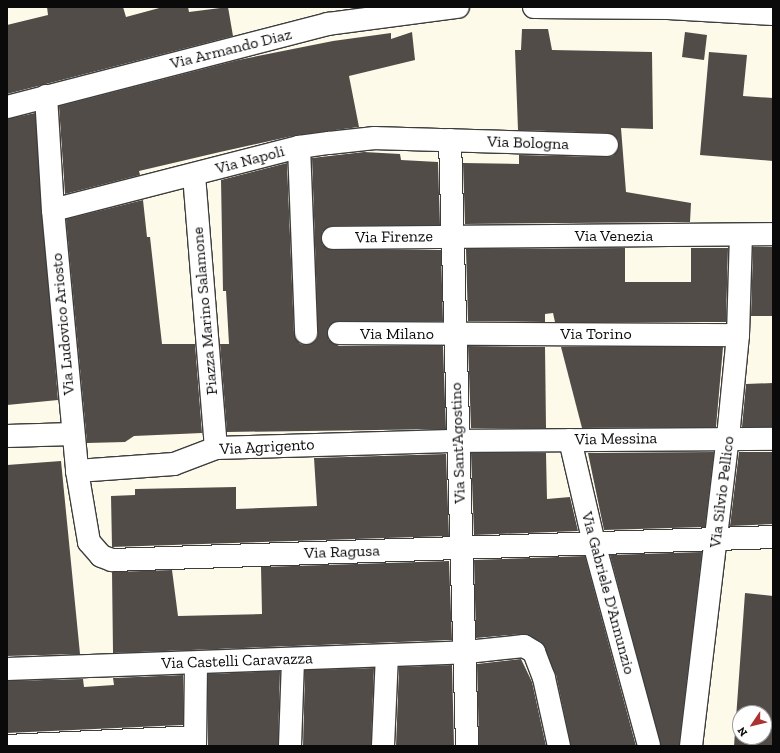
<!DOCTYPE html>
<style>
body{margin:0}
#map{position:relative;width:780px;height:753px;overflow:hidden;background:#fdfaea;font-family:"Zilla Slab",serif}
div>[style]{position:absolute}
.building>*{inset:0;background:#524c48}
.roads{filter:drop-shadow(1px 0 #3d3d3d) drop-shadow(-1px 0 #3d3d3d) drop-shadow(0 1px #3d3d3d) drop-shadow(0 -1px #3d3d3d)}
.minor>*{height:22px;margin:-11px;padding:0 11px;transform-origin:11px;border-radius:11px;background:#fff}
span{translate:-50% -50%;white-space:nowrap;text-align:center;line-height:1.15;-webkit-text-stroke:4px #fff;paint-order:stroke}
.street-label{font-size:16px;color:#0a0a0a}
.frame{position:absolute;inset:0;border:8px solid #0a0a0a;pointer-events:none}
.north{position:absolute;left:732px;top:705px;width:40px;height:40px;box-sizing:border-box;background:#fff;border:1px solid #9d9d9d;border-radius:50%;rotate:235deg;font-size:11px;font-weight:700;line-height:16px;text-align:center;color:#0a0a0a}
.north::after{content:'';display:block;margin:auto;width:14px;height:18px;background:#ab3232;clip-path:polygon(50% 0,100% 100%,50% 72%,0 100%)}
</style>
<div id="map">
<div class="building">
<i style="clip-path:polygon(47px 7px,123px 7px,126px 17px,163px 7px,188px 7px,189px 12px,228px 7px,233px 36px,7px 94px,7px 25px,48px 15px)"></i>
<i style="clip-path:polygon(522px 29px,548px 29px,552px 50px,652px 52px,653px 129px,621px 128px,626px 192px,691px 203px,690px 222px,465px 224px,463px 163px,519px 164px,519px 155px,607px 157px,613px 156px,619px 146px,618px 139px,607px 133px,518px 130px,515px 50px,521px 50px)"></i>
<i style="clip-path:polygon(412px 32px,415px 60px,349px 76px,359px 127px,297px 135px,220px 152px,139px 171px,140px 175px,65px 194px,59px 106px,238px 60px,333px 41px,391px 33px,391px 39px)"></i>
<i style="clip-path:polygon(685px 32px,707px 35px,704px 60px,682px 57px)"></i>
<i style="clip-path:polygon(709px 52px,747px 55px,743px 96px,773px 98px,773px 161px,700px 155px)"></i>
<i style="clip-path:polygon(35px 113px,58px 400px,7px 405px,7px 119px)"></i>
<i style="clip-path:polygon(364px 152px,400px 154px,401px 160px,438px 162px,440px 225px,332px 226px,322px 232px,322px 244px,333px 250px,441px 250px,443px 321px,339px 321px,328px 327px,328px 339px,339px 346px,443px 346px,446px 429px,227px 432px,220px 344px,229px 344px,226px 291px,223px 291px,221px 180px,287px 163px,294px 333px,300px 344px,307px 345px,317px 339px,318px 333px,312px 158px)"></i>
<i style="clip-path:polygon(143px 200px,147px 237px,150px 237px,162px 344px,195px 344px,202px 433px,134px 436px,125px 442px,87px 443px,66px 219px)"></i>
<i style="clip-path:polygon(753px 247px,773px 247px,773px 316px,751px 316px)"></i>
<i style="clip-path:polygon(625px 248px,625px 282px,691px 282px,691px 248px,728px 248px,726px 322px,555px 322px,553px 313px,545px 314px,545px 322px,468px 321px,466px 249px)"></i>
<i style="clip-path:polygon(468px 346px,545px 347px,546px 428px,471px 428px)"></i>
<i style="clip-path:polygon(561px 347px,723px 347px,716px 427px,582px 428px)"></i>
<i style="clip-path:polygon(773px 383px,773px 427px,742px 427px,746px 384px)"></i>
<i style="clip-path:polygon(714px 452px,705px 527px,604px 530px,588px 453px)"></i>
<i style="clip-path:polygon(739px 452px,773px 452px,773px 524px,730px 526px)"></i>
<i style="clip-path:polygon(471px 453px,546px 453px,547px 499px,570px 497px,578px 531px,474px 535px)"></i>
<i style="clip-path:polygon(446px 454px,449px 536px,112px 547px,111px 496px,135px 495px,135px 489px,236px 487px,236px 509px,317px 506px,314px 458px)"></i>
<i style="clip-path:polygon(61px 461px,80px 654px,7px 656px,7px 465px)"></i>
<i style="clip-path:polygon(702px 552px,679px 746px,661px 746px,610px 555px)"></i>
<i style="clip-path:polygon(585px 556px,636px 746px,571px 746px,556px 675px,541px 642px,523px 634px,476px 638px,474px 560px)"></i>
<i style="clip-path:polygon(449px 561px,452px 640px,113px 653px,112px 572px,172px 570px,178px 616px,262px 614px,261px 567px)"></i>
<i style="clip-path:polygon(evenodd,745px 593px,773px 596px,772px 746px,734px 746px,745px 593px,740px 713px,764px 713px,764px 737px,740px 737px,740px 713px)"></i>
<i style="clip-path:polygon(521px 659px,532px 682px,546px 746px,479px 746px,477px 664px)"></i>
<i style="clip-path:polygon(452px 665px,454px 746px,396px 746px,399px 667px)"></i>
<i style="clip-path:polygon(374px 668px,371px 746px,303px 746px,305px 670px)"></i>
<i style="clip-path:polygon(280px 671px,278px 746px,208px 746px,208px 674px)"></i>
<i style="clip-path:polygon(183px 675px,183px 725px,7px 733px,7px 681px,83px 679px,84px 687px,114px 685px,113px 678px)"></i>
</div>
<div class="roads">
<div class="minor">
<i style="left:534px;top:7px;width:134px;rotate:0.4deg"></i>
<i style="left:668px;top:8px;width:105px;rotate:3.3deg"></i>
<i style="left:46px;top:96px;width:114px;rotate:86.5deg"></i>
<i style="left:53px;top:210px;width:262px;rotate:84.7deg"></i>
<i style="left:77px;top:471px;width:72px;rotate:80.4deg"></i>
<i style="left:89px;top:542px;width:18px;rotate:49deg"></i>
<i style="left:101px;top:556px;width:12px;rotate:20deg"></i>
<i style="left:112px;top:560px;width:661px;rotate:-1.99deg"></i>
<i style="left:7px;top:107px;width:332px;rotate:-14.5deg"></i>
<i style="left:328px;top:24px;width:131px;rotate:-7.5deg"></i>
<i style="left:450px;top:140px;width:606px;rotate:88.39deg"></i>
<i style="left:299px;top:147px;width:186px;rotate:87.8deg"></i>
<i style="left:194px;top:175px;width:274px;rotate:85.4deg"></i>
<i style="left:53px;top:210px;width:254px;rotate:-14.4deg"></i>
<i style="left:299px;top:147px;width:30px;rotate:-8deg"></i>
<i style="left:329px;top:143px;width:46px;rotate:-6.2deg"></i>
<i style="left:375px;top:138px;width:232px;rotate:1.7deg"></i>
<i style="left:333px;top:238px;width:440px;rotate:-0.5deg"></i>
<i style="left:339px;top:333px;width:399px;rotate:0.3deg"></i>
<i style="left:7px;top:436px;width:66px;rotate:-1.7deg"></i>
<i style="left:570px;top:440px;width:106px;rotate:76.9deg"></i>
<i style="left:594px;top:543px;width:210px;rotate:74.8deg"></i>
<i style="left:77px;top:471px;width:97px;rotate:-4.1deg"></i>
<i style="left:174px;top:464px;width:45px;rotate:-20.9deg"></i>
<i style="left:216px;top:448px;width:243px;rotate:-1.7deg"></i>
<i style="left:459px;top:441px;width:314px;rotate:-0.4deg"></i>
<i style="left:7px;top:669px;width:460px;rotate:-2.1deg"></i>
<i style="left:467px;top:652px;width:57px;rotate:-6deg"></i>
<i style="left:524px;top:646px;width:12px;rotate:31deg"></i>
<i style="left:534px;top:652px;width:28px;rotate:69deg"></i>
<i style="left:544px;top:678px;width:70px;rotate:77.6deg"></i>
<i style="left:7px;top:746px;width:188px;rotate:-2.7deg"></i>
<i style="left:195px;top:746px;width:83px;rotate:-89.3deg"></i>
<i style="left:290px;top:746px;width:87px;rotate:-88deg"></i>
<i style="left:383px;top:746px;width:90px;rotate:-87.5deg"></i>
<i style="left:691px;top:746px;width:311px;rotate:-83.2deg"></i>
<i style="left:728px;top:437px;width:102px;rotate:-84.4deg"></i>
<i style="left:738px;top:335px;width:99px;rotate:-88.3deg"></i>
</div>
</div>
<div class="street-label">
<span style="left:231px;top:49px;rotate:-14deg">Via Armando Diaz</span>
<span style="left:528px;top:143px;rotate:2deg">Via Bologna</span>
<span style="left:250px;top:160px;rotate:-15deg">Via Napoli</span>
<span style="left:614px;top:236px">Via Venezia</span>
<span style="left:394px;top:237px;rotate:-1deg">Via Firenze</span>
<span style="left:205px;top:311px;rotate:-95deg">Piazza Marino Salamone</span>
<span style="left:63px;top:324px;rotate:-95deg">Via Ludovico Ariosto</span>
<span style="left:397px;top:334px">Via Milano</span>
<span style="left:596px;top:334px">Via Torino</span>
<span style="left:616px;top:439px;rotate:-1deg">Via Messina</span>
<span style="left:458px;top:443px;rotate:-92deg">Via Sant'Agostino</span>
<span style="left:267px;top:447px;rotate:-3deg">Via Agrigento</span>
<span style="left:722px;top:492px;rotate:-83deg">Via Silvio Pellico</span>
<span style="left:342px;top:552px;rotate:-2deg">Via Ragusa</span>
<span style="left:608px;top:593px;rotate:75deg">Via Gabriele D'Annunzio</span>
<span style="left:237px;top:661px;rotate:-2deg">Via Castelli Caravazza</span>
</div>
<div class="frame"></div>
<div class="north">N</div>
</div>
